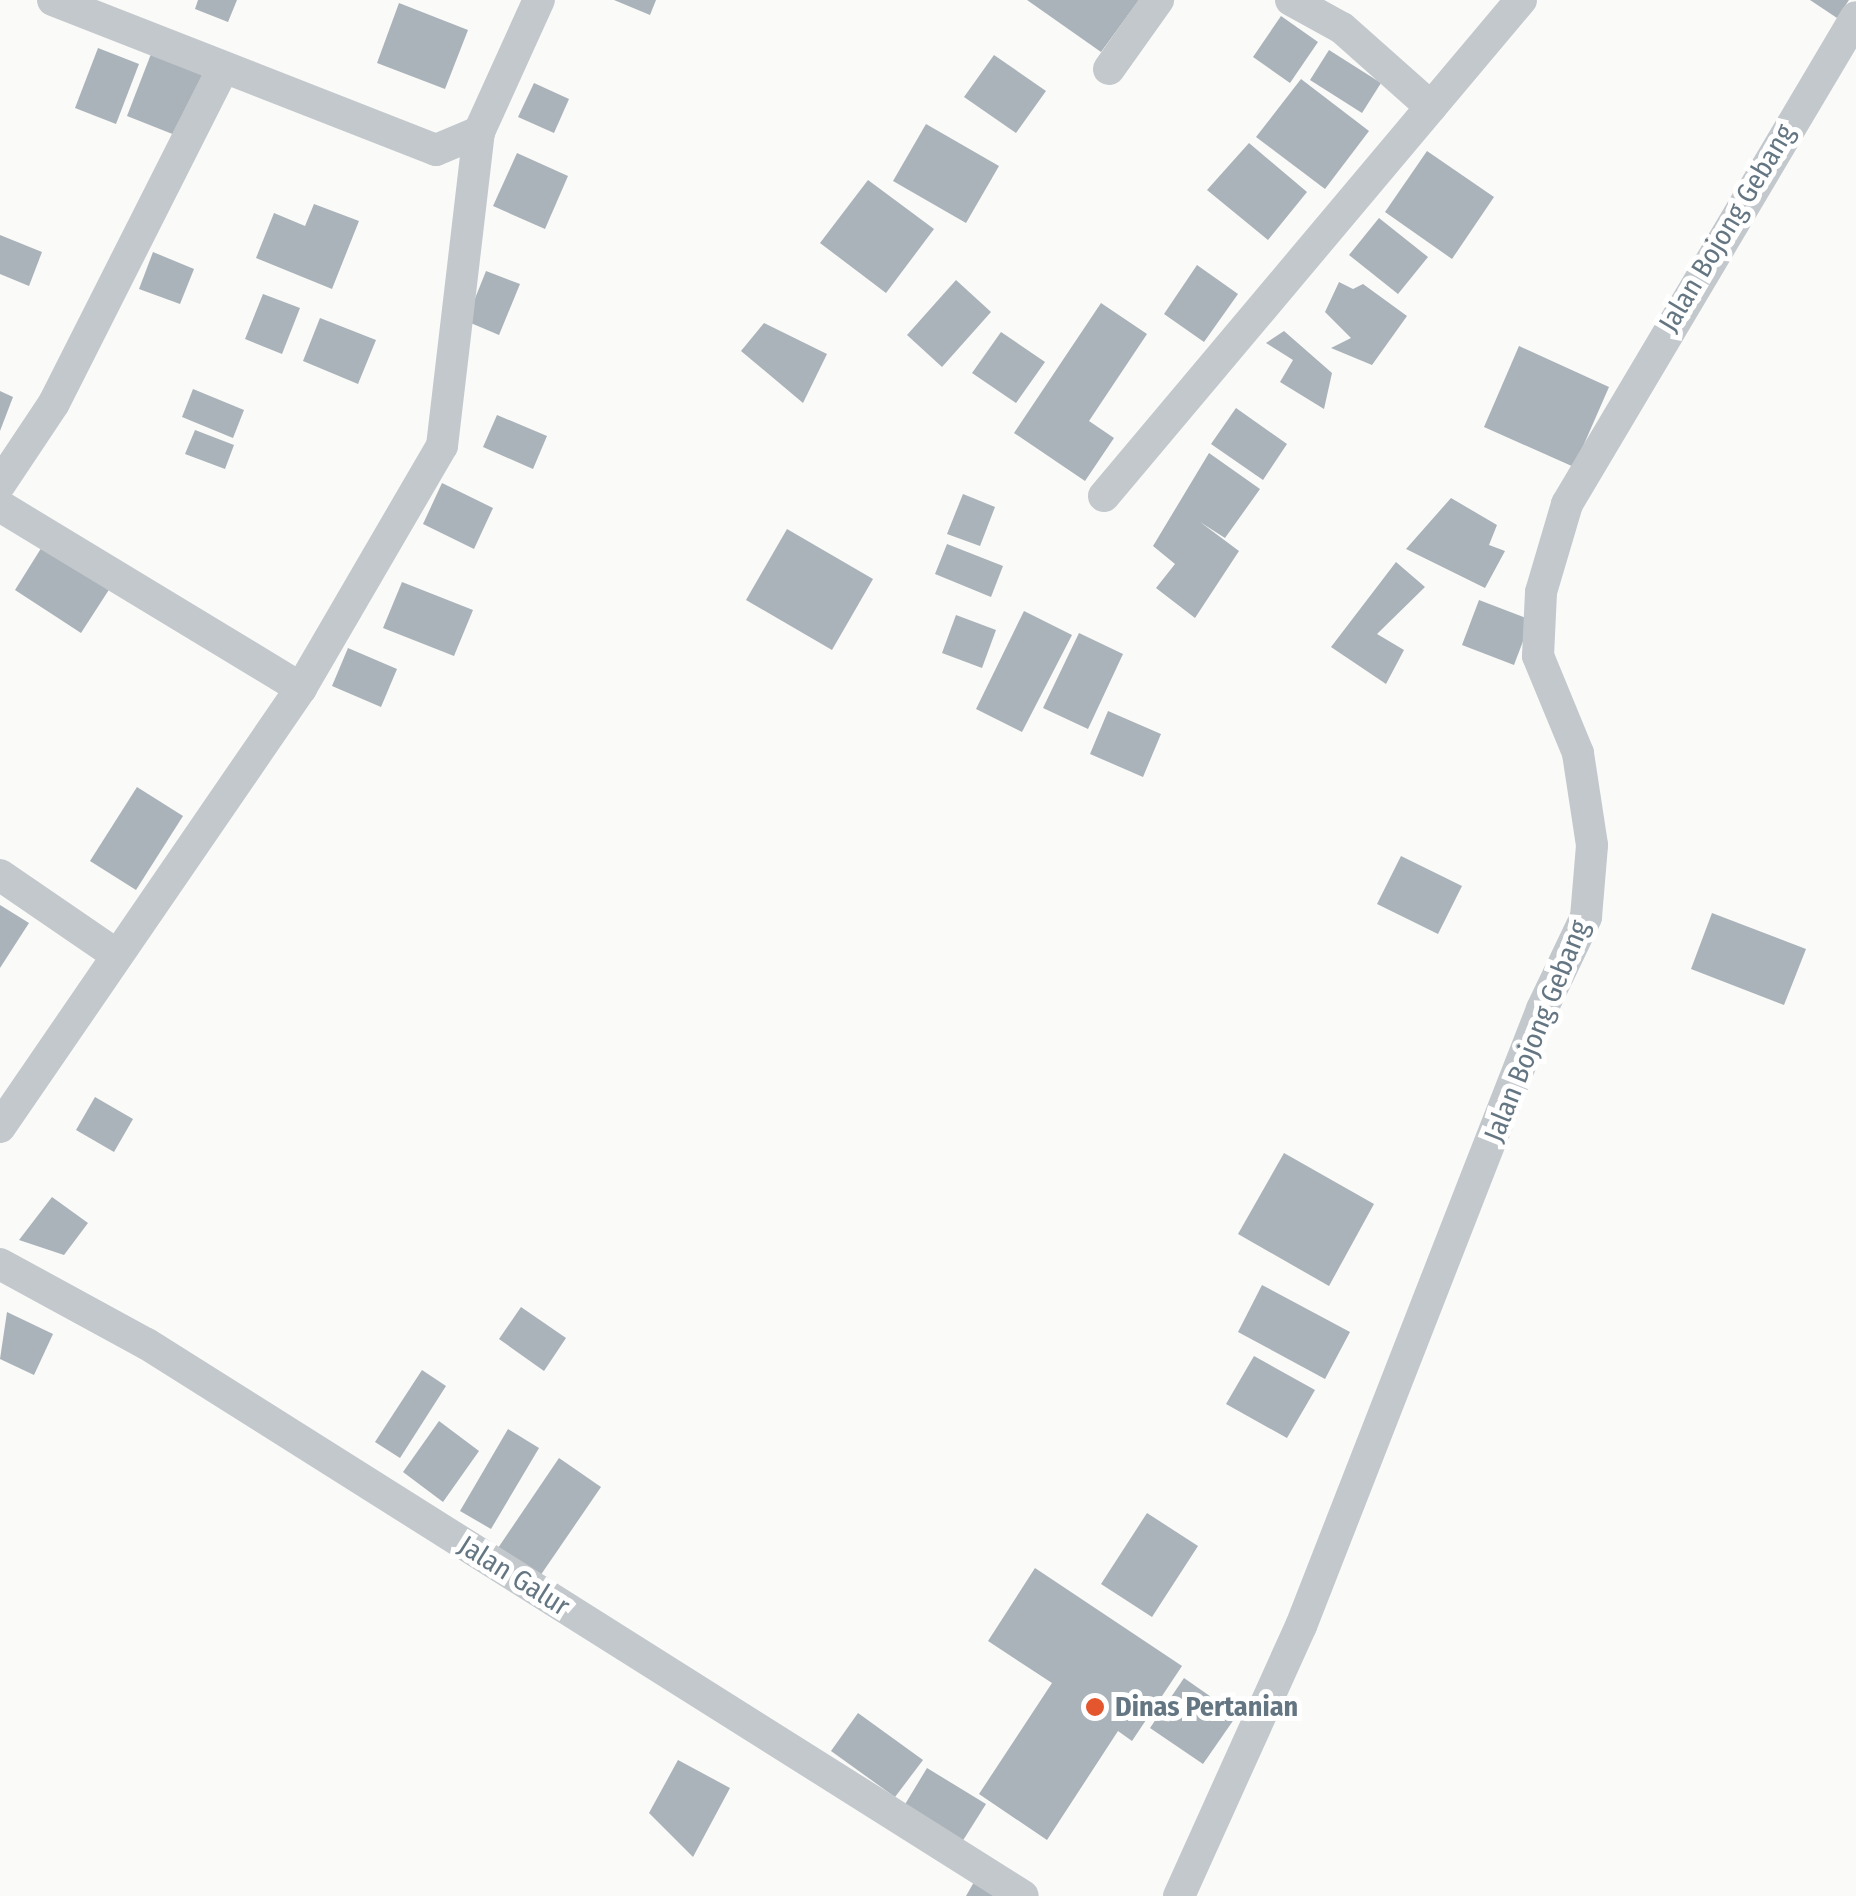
<!DOCTYPE html>
<style>
body{margin:0}
#map{position:relative;width:1856px;height:1896px;overflow:hidden;background:#fafaf8;font-family:"Fira Sans Condensed",sans-serif}
div>[style]{position:absolute}
.building>*{inset:0;background:#aab3b9}
.minor>*{height:32px;margin:-16px;padding:0 16px;transform-origin:16px;border-radius:16px;background:#c3c8cc}
.dots>*{width:28px;height:28px;translate:-50% -50%;box-sizing:border-box;border:5px solid #fff;border-radius:50%}
span{translate:-50% -50%;white-space:nowrap;text-align:center;line-height:1.15;-webkit-text-stroke:10px #fff;paint-order:stroke}
.street-label{font-size:28px;color:#657683}
.poi-label{font-size:28px;color:#657683;font-weight:700}
.left{translate:0 -50%;text-align:left}
</style>
<div id="map">
<div class="building">
<i style="clip-path:polygon(198px 0,237px 0,228px 22px,195px 9px)"></i>
<i style="clip-path:polygon(614px 0,656px 0,650px 15px)"></i>
<i style="clip-path:polygon(1027px 0,1139px 0,1101px 52px)"></i>
<i style="clip-path:polygon(1810px 0,1849px 0,1837px 18px)"></i>
<i style="clip-path:polygon(399px 3px,468px 30px,445px 89px,377px 63px)"></i>
<i style="clip-path:polygon(1281px 16px,1318px 42px,1290px 83px,1253px 57px)"></i>
<i style="clip-path:polygon(98px 48px,139px 64px,116px 124px,75px 108px)"></i>
<i style="clip-path:polygon(1329px 50px,1381px 83px,1362px 113px,1310px 80px)"></i>
<i style="clip-path:polygon(151px 54px,204px 75px,180px 137px,127px 116px)"></i>
<i style="clip-path:polygon(994px 55px,1046px 91px,1016px 133px,964px 97px)"></i>
<i style="clip-path:polygon(1301px 79px,1369px 131px,1325px 189px,1256px 137px)"></i>
<i style="clip-path:polygon(534px 83px,569px 99px,554px 133px,518px 117px)"></i>
<i style="clip-path:polygon(926px 124px,999px 166px,966px 223px,893px 181px)"></i>
<i style="clip-path:polygon(1249px 143px,1307px 192px,1268px 240px,1207px 190px)"></i>
<i style="clip-path:polygon(1427px 151px,1494px 197px,1452px 259px,1385px 212px)"></i>
<i style="clip-path:polygon(517px 153px,568px 176px,545px 229px,493px 206px)"></i>
<i style="clip-path:polygon(868px 180px,934px 229px,886px 293px,820px 243px)"></i>
<i style="clip-path:polygon(314px 204px,359px 221px,332px 289px,256px 258px,274px 213px,305px 226px)"></i>
<i style="clip-path:polygon(1379px 218px,1428px 257px,1398px 294px,1349px 255px)"></i>
<i style="clip-path:polygon(0 235px,42px 252px,29px 286px,0 274px)"></i>
<i style="clip-path:polygon(153px 252px,194px 269px,180px 304px,139px 289px)"></i>
<i style="clip-path:polygon(1197px 265px,1238px 294px,1204px 342px,1164px 314px)"></i>
<i style="clip-path:polygon(486px 271px,520px 284px,499px 335px,466px 321px)"></i>
<i style="clip-path:polygon(956px 280px,991px 312px,942px 367px,907px 335px)"></i>
<i style="clip-path:polygon(1339px 282px,1353px 289px,1363px 284px,1407px 316px,1372px 365px,1331px 348px,1351px 338px,1325px 312px)"></i>
<i style="clip-path:polygon(263px 294px,300px 308px,282px 354px,245px 339px)"></i>
<i style="clip-path:polygon(1101px 303px,1147px 334px,1089px 421px,1114px 438px,1085px 481px,1014px 433px)"></i>
<i style="clip-path:polygon(320px 318px,376px 340px,358px 384px,303px 361px)"></i>
<i style="clip-path:polygon(764px 323px,827px 354px,803px 403px,741px 351px)"></i>
<i style="clip-path:polygon(1284px 331px,1332px 373px,1324px 409px,1280px 382px,1293px 360px,1266px 343px)"></i>
<i style="clip-path:polygon(1001px 332px,1045px 362px,1016px 403px,972px 373px)"></i>
<i style="clip-path:polygon(1519px 346px,1609px 387px,1574px 467px,1484px 427px)"></i>
<i style="clip-path:polygon(193px 389px,244px 410px,233px 438px,182px 417px)"></i>
<i style="clip-path:polygon(0 391px,13px 397px,0 431px)"></i>
<i style="clip-path:polygon(1236px 408px,1287px 444px,1263px 480px,1211px 444px)"></i>
<i style="clip-path:polygon(497px 415px,547px 436px,533px 469px,483px 447px)"></i>
<i style="clip-path:polygon(195px 430px,234px 445px,225px 469px,185px 454px)"></i>
<i style="clip-path:polygon(1209px 453px,1260px 489px,1225px 538px,1200px 522px,1239px 551px,1195px 618px,1156px 588px,1175px 564px,1153px 546px)"></i>
<i style="clip-path:polygon(442px 483px,493px 508px,474px 549px,423px 524px)"></i>
<i style="clip-path:polygon(963px 494px,995px 507px,980px 546px,947px 534px)"></i>
<i style="clip-path:polygon(1451px 498px,1497px 525px,1489px 545px,1505px 551px,1485px 588px,1406px 549px)"></i>
<i style="clip-path:polygon(787px 529px,873px 579px,832px 650px,746px 600px)"></i>
<i style="clip-path:polygon(45px 542px,112px 585px,81px 633px,15px 590px)"></i>
<i style="clip-path:polygon(947px 544px,1003px 566px,991px 597px,935px 574px)"></i>
<i style="clip-path:polygon(1396px 562px,1425px 587px,1377px 634px,1404px 650px,1386px 684px,1331px 647px)"></i>
<i style="clip-path:polygon(402px 582px,473px 610px,454px 656px,383px 628px)"></i>
<i style="clip-path:polygon(1479px 600px,1531px 620px,1514px 665px,1462px 645px)"></i>
<i style="clip-path:polygon(1024px 611px,1072px 635px,1022px 732px,976px 709px)"></i>
<i style="clip-path:polygon(956px 615px,996px 630px,982px 668px,942px 653px)"></i>
<i style="clip-path:polygon(1079px 633px,1123px 654px,1088px 729px,1043px 708px)"></i>
<i style="clip-path:polygon(348px 648px,397px 669px,381px 707px,332px 686px)"></i>
<i style="clip-path:polygon(1108px 711px,1161px 734px,1143px 777px,1090px 754px)"></i>
<i style="clip-path:polygon(137px 787px,183px 816px,136px 890px,90px 861px)"></i>
<i style="clip-path:polygon(1401px 856px,1462px 886px,1438px 934px,1377px 904px)"></i>
<i style="clip-path:polygon(0 905px,29px 923px,0 968px)"></i>
<i style="clip-path:polygon(1712px 913px,1806px 949px,1784px 1005px,1691px 969px)"></i>
<i style="clip-path:polygon(95px 1097px,133px 1119px,114px 1152px,76px 1130px)"></i>
<i style="clip-path:polygon(1284px 1153px,1374px 1204px,1329px 1286px,1238px 1234px)"></i>
<i style="clip-path:polygon(52px 1197px,88px 1223px,64px 1255px,19px 1240px)"></i>
<i style="clip-path:polygon(1262px 1285px,1350px 1332px,1325px 1379px,1238px 1332px)"></i>
<i style="clip-path:polygon(521px 1307px,566px 1338px,544px 1371px,499px 1339px)"></i>
<i style="clip-path:polygon(7px 1312px,53px 1334px,34px 1375px,0 1359px)"></i>
<i style="clip-path:polygon(1254px 1356px,1315px 1390px,1287px 1438px,1226px 1404px)"></i>
<i style="clip-path:polygon(422px 1370px,446px 1386px,400px 1458px,375px 1442px)"></i>
<i style="clip-path:polygon(439px 1421px,479px 1451px,443px 1502px,403px 1472px)"></i>
<i style="clip-path:polygon(508px 1429px,539px 1448px,491px 1529px,460px 1511px)"></i>
<i style="clip-path:polygon(559px 1458px,601px 1487px,538px 1579px,496px 1551px)"></i>
<i style="clip-path:polygon(1147px 1513px,1198px 1546px,1152px 1617px,1101px 1584px)"></i>
<i style="clip-path:polygon(1035px 1568px,1182px 1666px,1132px 1741px,1118px 1731px,1047px 1840px,979px 1794px,1052px 1683px,988px 1641px)"></i>
<i style="clip-path:polygon(1184px 1678px,1237px 1715px,1203px 1764px,1150px 1728px)"></i>
<i style="clip-path:polygon(858px 1713px,923px 1760px,895px 1797px,831px 1751px)"></i>
<i style="clip-path:polygon(678px 1760px,730px 1788px,693px 1857px,649px 1813px)"></i>
<i style="clip-path:polygon(927px 1768px,986px 1804px,962px 1842px,904px 1806px)"></i>
<i style="clip-path:polygon(974px 1882px,998px 1896px,966px 1896px)"></i>
</div>
<div class="minor">
<i style="left:53px;top:0;width:411px;rotate:21.4deg"></i>
<i style="left:436px;top:150px;width:47px;rotate:-22.7deg"></i>
<i style="left:479px;top:132px;width:145px;rotate:-65.6deg"></i>
<i style="left:1291px;top:0;width:58px;rotate:28.8deg"></i>
<i style="left:1342px;top:28px;width:119px;rotate:41.6deg"></i>
<i style="left:1109px;top:69px;width:85px;rotate:-54.6deg"></i>
<i style="left:0;top:484px;width:97px;rotate:-56.3deg"></i>
<i style="left:54px;top:403px;width:375px;rotate:-63.2deg"></i>
<i style="left:1104px;top:496px;width:648px;rotate:-49.95deg"></i>
<i style="left:0;top:506px;width:352px;rotate:31.2deg"></i>
<i style="left:0;top:875px;width:142px;rotate:34.4deg"></i>
<i style="left:0;top:1127px;width:532px;rotate:-55.56deg"></i>
<i style="left:301px;top:688px;width:280px;rotate:-59.8deg"></i>
<i style="left:442px;top:446px;width:316px;rotate:-83.3deg"></i>
<i style="left:0;top:1264px;width:167px;rotate:28.6deg"></i>
<i style="left:147px;top:1344px;width:1035px;rotate:32.22deg"></i>
<i style="left:1179px;top:1896px;width:296px;rotate:-65.7deg"></i>
<i style="left:1301px;top:1626px;width:662px;rotate:-68.66deg"></i>
<i style="left:1542px;top:1009px;width:102px;rotate:-64.4deg"></i>
<i style="left:1586px;top:917px;width:72px;rotate:-85.2deg"></i>
<i style="left:1592px;top:845px;width:93px;rotate:-98.7deg"></i>
<i style="left:1578px;top:753px;width:105px;rotate:-112.4deg"></i>
<i style="left:1538px;top:656px;width:64px;rotate:-87.3deg"></i>
<i style="left:1541px;top:592px;width:92px;rotate:-73.5deg"></i>
<i style="left:1567px;top:504px;width:566px;rotate:-59.31deg"></i>
</div>
<div class="dots">
<i style="left:1095px;top:1707px;background:#e4572e"></i>
</div>
<div class="street-label">
<span style="left:1727px;top:228px;rotate:-59deg">Jalan Bojong Gebang</span>
<span style="left:1537px;top:1031px;rotate:-68deg">Jalan Bojong Gebang</span>
<span style="left:514px;top:1576px;rotate:32deg">Jalan Galur</span>
</div>
<div class="poi-label">
<span class="left" style="left:1115px;top:1707px">Dinas Pertanian</span>
</div>
</div>
